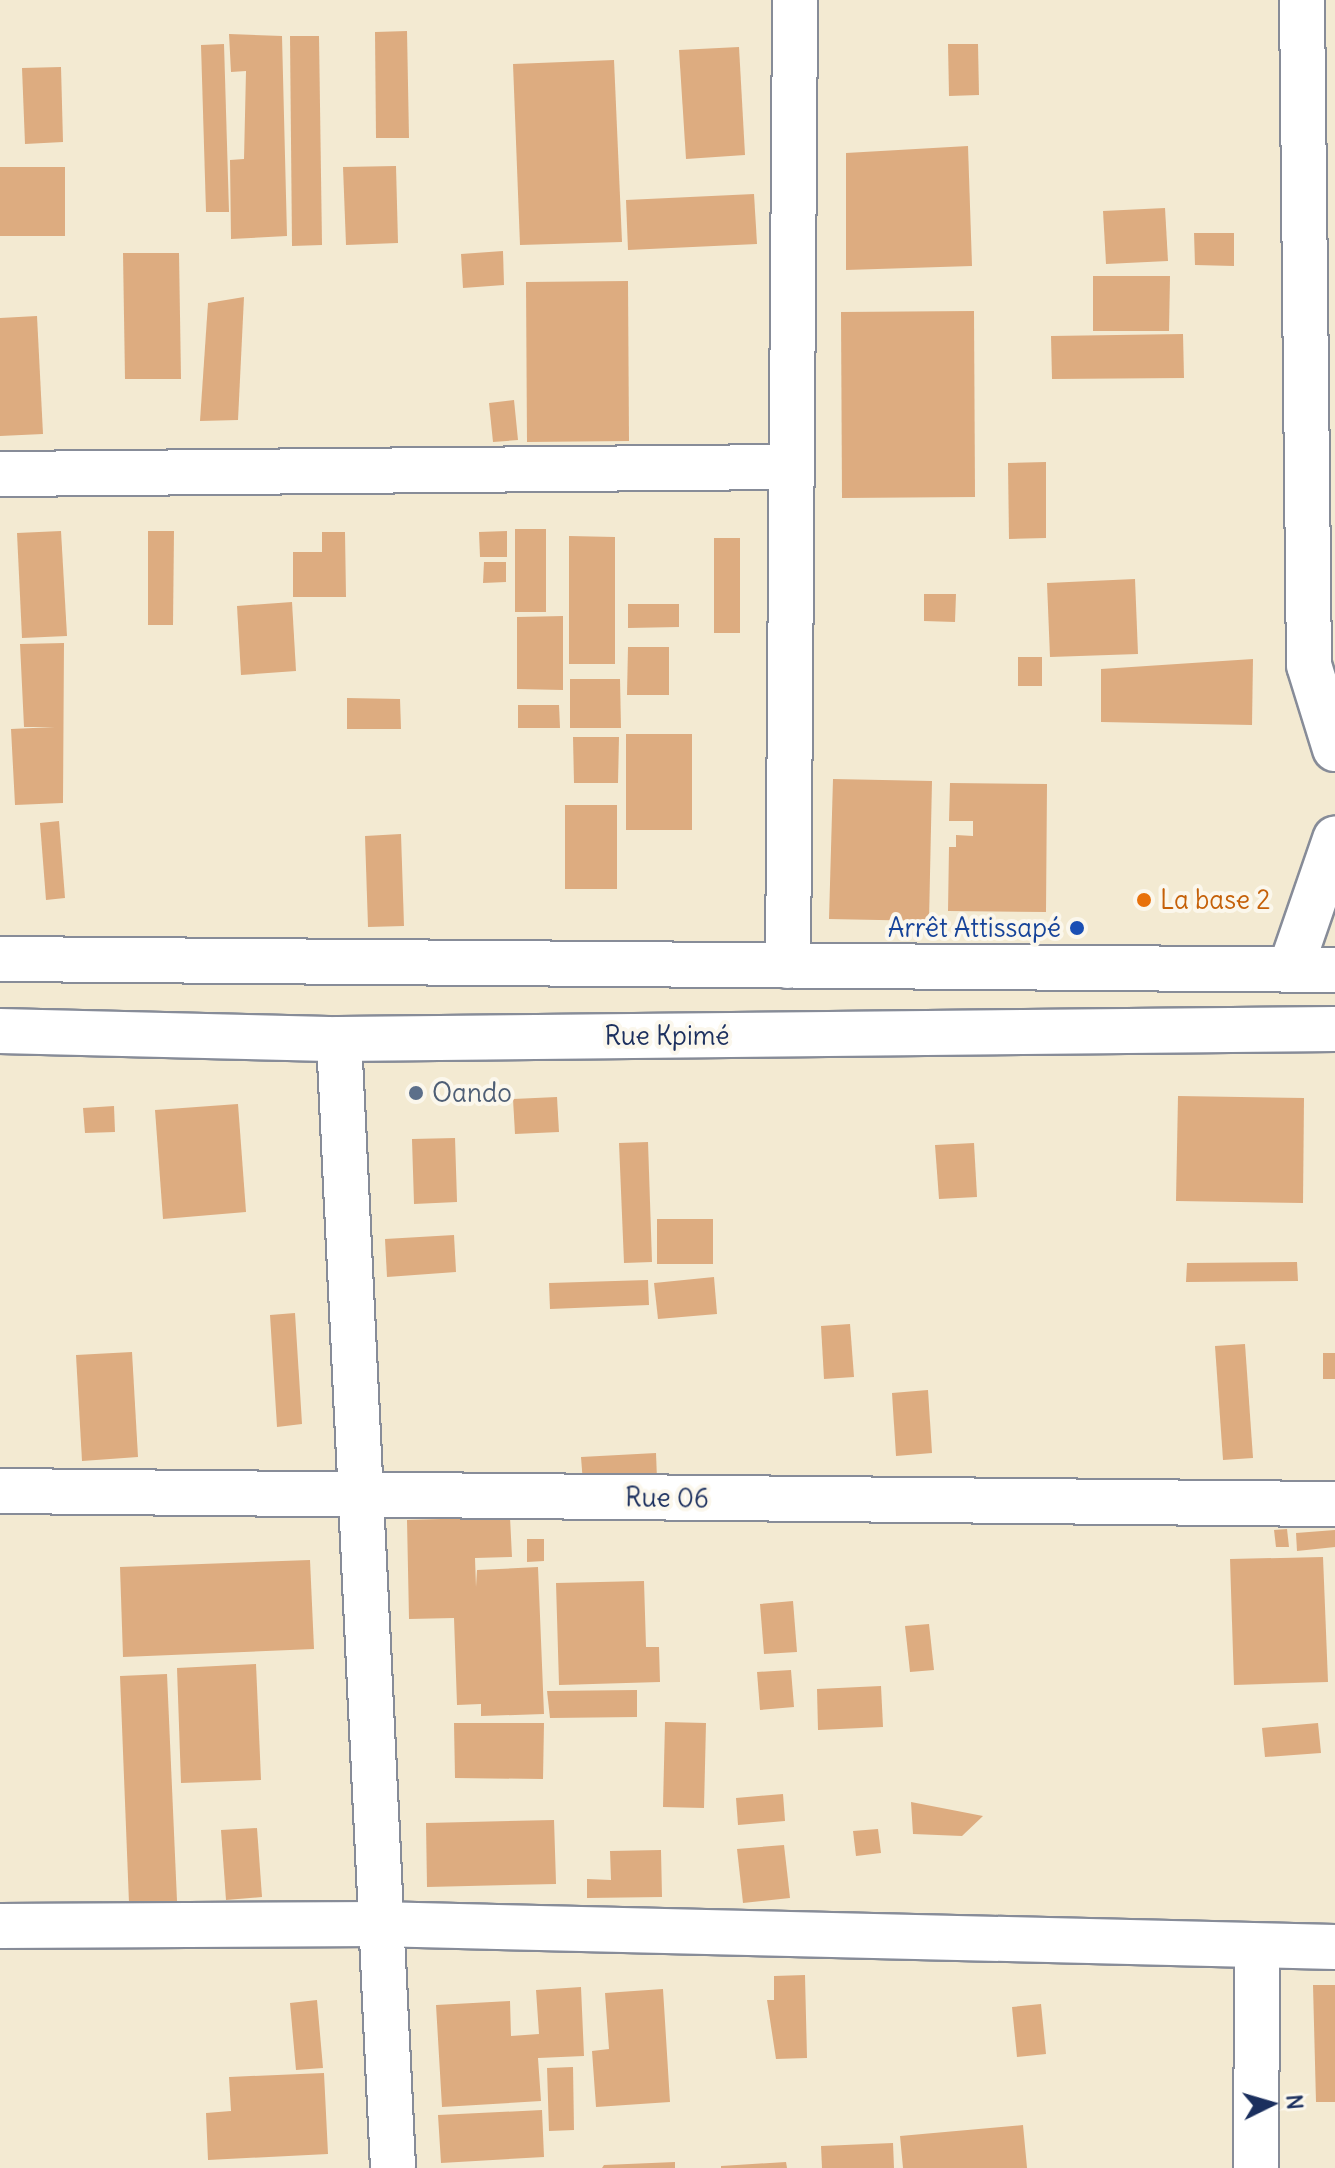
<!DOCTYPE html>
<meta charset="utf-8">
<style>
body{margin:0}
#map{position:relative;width:1335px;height:2168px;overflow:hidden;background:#f3ead2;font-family:Delius,sans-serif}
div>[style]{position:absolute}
.building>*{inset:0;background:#ddac80}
.roads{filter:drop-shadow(2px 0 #878c98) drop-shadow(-2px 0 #878c98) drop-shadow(0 2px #878c98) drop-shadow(0 -2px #878c98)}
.street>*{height:44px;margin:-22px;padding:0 22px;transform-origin:22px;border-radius:22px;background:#fff}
.secondary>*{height:44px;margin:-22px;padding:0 22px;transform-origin:22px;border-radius:22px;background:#fff}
.dots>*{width:22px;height:22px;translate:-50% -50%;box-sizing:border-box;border:4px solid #fbf7ec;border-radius:50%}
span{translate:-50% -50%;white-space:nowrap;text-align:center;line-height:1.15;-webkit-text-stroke:8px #fbf7ec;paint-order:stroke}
.food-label{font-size:26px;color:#c56008}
.left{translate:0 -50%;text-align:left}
.transit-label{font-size:26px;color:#164399}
.right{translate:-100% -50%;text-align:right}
.street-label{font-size:26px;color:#1b2f5e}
.service-label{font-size:26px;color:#4e5e75}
.north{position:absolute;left:1231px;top:2064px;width:80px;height:80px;-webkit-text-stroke:6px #fbf7ec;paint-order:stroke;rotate:85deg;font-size:22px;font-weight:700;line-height:32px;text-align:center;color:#1b2f5e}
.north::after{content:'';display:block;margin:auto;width:28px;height:36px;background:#1b2f5e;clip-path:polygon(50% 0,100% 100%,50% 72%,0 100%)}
</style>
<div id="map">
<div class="building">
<i style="clip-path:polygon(407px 31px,409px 138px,376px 138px,375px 32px)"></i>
<i style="clip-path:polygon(229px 34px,282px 36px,287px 236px,231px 239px,230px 160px,244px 159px,246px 71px,231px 72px)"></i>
<i style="clip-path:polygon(290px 36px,319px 36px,322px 245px,292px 246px)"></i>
<i style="clip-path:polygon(224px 44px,229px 212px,206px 212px,201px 45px)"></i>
<i style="clip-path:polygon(948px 44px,978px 44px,979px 95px,949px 96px)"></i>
<i style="clip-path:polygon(739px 47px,745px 155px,686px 159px,679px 50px)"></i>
<i style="clip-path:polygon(614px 60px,622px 242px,520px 245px,513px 64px)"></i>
<i style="clip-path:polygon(61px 67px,63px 142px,25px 144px,22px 68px)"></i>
<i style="clip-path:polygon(968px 146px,972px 266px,846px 270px,846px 153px)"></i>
<i style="clip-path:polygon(396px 166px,398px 243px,346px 245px,343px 167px)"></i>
<i style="clip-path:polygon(0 167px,65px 167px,65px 236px,0 236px)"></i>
<i style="clip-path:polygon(754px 194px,757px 244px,628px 250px,626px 200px)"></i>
<i style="clip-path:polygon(1165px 208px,1168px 261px,1106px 264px,1103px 211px)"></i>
<i style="clip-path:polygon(1194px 233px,1234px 233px,1234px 266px,1195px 265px)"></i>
<i style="clip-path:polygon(503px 251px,504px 285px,463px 288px,461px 254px)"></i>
<i style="clip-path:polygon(123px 253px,179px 253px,181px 379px,125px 379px)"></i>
<i style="clip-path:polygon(1093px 276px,1170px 276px,1169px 331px,1093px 331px)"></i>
<i style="clip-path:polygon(628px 281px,629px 441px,527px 442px,526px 282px)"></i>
<i style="clip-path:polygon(244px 297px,238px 420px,200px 421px,208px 303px)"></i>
<i style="clip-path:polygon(974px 311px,975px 497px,842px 498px,841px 312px)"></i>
<i style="clip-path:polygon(37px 316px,43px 434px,0 436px,0 318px)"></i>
<i style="clip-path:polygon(1183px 334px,1184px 378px,1052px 379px,1051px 336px)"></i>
<i style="clip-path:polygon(514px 400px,518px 440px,493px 442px,489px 403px)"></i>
<i style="clip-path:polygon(1046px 462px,1046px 538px,1009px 539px,1008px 463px)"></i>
<i style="clip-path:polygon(515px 529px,546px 529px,546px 612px,515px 612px)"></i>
<i style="clip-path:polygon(61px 531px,67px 636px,22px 638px,17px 533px)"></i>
<i style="clip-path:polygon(148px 531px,174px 531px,173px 625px,148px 625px)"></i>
<i style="clip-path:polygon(507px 531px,507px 557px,480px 557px,479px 532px)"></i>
<i style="clip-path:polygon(322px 532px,345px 532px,346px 597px,293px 597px,293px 552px,322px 552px)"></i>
<i style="clip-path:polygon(569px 536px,615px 537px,615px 664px,569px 664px)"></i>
<i style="clip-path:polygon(714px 538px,740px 538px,740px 633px,714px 633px)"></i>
<i style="clip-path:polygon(484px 562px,506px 562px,506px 582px,483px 583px)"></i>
<i style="clip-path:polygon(1135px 579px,1138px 654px,1050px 657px,1047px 583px)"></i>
<i style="clip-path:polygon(924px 594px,956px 594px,955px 622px,924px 621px)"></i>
<i style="clip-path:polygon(292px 602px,296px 671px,241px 675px,237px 606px)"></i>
<i style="clip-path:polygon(628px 604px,679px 604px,679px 627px,628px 628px)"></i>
<i style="clip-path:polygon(563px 616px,563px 690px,517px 689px,517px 617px)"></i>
<i style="clip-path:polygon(64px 643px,63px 803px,15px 805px,11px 729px,55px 727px,24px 727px,20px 644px)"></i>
<i style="clip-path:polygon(628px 647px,669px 647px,669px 695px,627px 695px)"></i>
<i style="clip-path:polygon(1018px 657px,1042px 657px,1042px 686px,1018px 686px)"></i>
<i style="clip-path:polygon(1253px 659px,1252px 725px,1101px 722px,1101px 669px)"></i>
<i style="clip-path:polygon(570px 679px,620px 679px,621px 728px,570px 728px)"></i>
<i style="clip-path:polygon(347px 698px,400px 699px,401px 729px,347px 729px)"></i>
<i style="clip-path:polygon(518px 705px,559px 705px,560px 728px,518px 728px)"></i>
<i style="clip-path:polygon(626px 734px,692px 734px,692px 830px,626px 830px)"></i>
<i style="clip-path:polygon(573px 737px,619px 737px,618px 783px,574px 783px)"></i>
<i style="clip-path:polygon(833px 779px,932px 781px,929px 921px,829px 919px)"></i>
<i style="clip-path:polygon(950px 783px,1047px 784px,1046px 912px,948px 911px,949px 847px,956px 847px,956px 835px,973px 836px,973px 821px,949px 821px)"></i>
<i style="clip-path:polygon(565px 805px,617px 805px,617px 889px,565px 889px)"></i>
<i style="clip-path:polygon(59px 821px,65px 898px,46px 900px,40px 823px)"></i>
<i style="clip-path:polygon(401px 834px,404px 926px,368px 927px,365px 836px)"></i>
<i style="clip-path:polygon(1178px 1096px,1304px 1098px,1303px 1203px,1176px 1201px)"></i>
<i style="clip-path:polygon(557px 1097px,559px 1132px,515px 1134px,513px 1099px)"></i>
<i style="clip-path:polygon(238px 1104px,246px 1212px,163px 1219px,155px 1110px)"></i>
<i style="clip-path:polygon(114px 1106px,115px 1132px,85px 1133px,83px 1108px)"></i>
<i style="clip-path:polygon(455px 1138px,457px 1202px,414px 1204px,412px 1139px)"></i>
<i style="clip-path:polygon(648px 1142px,652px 1262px,624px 1263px,619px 1143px)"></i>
<i style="clip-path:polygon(974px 1143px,977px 1197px,939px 1199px,935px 1145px)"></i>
<i style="clip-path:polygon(657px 1219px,713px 1219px,713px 1264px,657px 1264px)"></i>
<i style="clip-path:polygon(454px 1235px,456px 1272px,387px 1277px,385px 1239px)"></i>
<i style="clip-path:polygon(1297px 1262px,1298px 1281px,1186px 1282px,1187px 1263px)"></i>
<i style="clip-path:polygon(714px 1277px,717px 1314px,658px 1319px,654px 1283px)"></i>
<i style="clip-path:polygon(648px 1280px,649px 1305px,550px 1309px,549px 1283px)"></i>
<i style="clip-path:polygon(295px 1313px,302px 1424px,277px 1427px,270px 1315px)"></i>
<i style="clip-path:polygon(850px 1324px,854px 1377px,824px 1379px,821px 1326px)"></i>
<i style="clip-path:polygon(1245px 1344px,1253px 1458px,1223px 1460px,1215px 1346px)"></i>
<i style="clip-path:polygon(132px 1352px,138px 1457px,82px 1461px,76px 1355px)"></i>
<i style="clip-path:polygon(1323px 1353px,1335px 1353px,1335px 1379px,1323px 1379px)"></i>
<i style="clip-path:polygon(928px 1390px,932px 1453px,896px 1456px,892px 1393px)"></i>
<i style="clip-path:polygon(656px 1453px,657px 1479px,583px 1483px,581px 1457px)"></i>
<i style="clip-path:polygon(510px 1517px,512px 1557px,475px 1558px,476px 1587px,477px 1570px,538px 1567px,544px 1714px,481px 1716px,481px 1704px,457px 1705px,454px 1618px,409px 1619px,407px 1520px)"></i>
<i style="clip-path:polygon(1287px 1529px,1289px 1547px,1276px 1547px,1274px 1530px)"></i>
<i style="clip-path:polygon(1335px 1530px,1335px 1547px,1297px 1551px,1296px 1533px)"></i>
<i style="clip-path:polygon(527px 1539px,544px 1539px,544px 1561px,527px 1562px)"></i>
<i style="clip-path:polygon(1323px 1557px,1328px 1682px,1234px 1685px,1230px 1559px)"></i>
<i style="clip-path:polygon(310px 1560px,314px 1649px,123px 1657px,120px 1567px)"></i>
<i style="clip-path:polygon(644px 1581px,646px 1647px,659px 1647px,660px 1682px,559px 1685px,556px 1583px)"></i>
<i style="clip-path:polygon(793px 1601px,797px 1652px,764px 1654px,760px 1604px)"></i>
<i style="clip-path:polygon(929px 1624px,934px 1670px,910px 1672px,905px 1626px)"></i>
<i style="clip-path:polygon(256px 1664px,261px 1780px,181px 1783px,177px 1668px)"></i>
<i style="clip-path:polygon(791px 1670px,794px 1707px,760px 1710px,757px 1672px)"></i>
<i style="clip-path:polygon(167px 1674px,177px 1901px,129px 1903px,120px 1676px)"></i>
<i style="clip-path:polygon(881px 1686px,883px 1727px,818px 1730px,817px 1689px)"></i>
<i style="clip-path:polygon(637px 1690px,637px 1717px,550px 1718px,547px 1691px)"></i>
<i style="clip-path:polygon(665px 1722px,706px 1723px,704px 1808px,663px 1807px)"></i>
<i style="clip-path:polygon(454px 1723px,544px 1723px,543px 1779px,455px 1778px)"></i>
<i style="clip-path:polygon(1318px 1723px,1321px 1753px,1265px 1757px,1262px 1728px)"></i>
<i style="clip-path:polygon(783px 1794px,785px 1821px,738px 1825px,736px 1798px)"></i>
<i style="clip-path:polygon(911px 1802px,983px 1816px,962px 1836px,913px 1834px)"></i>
<i style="clip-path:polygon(554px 1820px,556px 1884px,427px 1887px,426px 1823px)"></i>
<i style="clip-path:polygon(257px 1828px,262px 1897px,226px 1900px,221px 1830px)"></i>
<i style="clip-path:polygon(878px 1829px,881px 1853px,856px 1856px,853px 1831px)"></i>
<i style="clip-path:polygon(784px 1845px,790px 1898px,743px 1903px,737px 1849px)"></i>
<i style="clip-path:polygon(661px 1850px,662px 1897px,587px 1898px,587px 1879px,611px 1880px,610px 1851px)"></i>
<i style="clip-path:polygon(805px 1975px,807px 2058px,776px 2059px,767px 2000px,774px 2000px,774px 1976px)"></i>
<i style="clip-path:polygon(1313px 1985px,1335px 1985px,1335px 2102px,1316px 2102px)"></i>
<i style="clip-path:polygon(581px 1987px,584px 2056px,538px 2058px,541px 2101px,442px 2107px,436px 2005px,510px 2001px,511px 2036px,539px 2034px,536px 1990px)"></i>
<i style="clip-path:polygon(663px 1989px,670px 2102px,596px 2107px,592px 2051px,609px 2049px,605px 1993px)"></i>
<i style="clip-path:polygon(317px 2000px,323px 2068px,296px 2070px,290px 2003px)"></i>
<i style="clip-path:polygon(1041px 2004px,1046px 2054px,1017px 2057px,1012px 2007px)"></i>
<i style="clip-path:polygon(573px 2067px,574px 2130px,549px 2131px,547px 2068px)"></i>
<i style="clip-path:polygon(324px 2073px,328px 2154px,208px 2160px,206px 2113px,231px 2111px,229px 2077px)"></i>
<i style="clip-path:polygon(542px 2110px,544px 2157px,441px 2163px,438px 2115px)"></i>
<i style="clip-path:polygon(1023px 2125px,1027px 2168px,903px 2168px,900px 2136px)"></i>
<i style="clip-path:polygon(893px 2143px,894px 2168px,822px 2168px,821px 2146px)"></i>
<i style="clip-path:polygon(675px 2162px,675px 2168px,602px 2168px,604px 2165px)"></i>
<i style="clip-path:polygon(786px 2162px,787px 2168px,721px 2168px,721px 2166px)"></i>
</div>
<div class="roads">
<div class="street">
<i style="left:1302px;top:0;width:665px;rotate:89.4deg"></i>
<i style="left:1309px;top:665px;width:88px;rotate:72.8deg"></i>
<i style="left:0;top:474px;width:789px;rotate:-0.51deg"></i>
<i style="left:788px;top:966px;width:966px;rotate:-89.58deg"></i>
<i style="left:1290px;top:970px;width:139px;rotate:-71deg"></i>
<i style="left:339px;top:1039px;width:1130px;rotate:87.26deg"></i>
<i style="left:0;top:1491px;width:1335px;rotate:0.56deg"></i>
<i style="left:0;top:1926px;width:376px;rotate:-0.3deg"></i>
<i style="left:376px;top:1924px;width:959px;rotate:1.37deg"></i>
<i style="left:1256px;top:2168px;width:220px;rotate:-89.7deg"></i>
</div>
<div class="secondary">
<i style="left:0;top:959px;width:1335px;rotate:0.47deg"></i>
<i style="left:0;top:1031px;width:339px;rotate:1.4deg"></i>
<i style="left:339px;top:1039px;width:996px;rotate:-0.58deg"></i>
</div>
</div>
<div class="dots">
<i style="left:1144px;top:900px;background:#e8710a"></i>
<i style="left:1077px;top:928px;background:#1a4fb4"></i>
<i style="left:416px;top:1093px;background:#5c6f8a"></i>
</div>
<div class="food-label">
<span class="left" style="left:1160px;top:900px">La base 2</span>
</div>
<div class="transit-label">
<span class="right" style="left:1061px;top:928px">Arrêt Attissapé</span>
</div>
<div class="street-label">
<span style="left:667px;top:1036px">Rue Kpimé</span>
<span style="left:667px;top:1498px;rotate:1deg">Rue 06</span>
</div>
<div class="service-label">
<span class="left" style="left:432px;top:1093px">Oando</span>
</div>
<div class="north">N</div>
</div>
